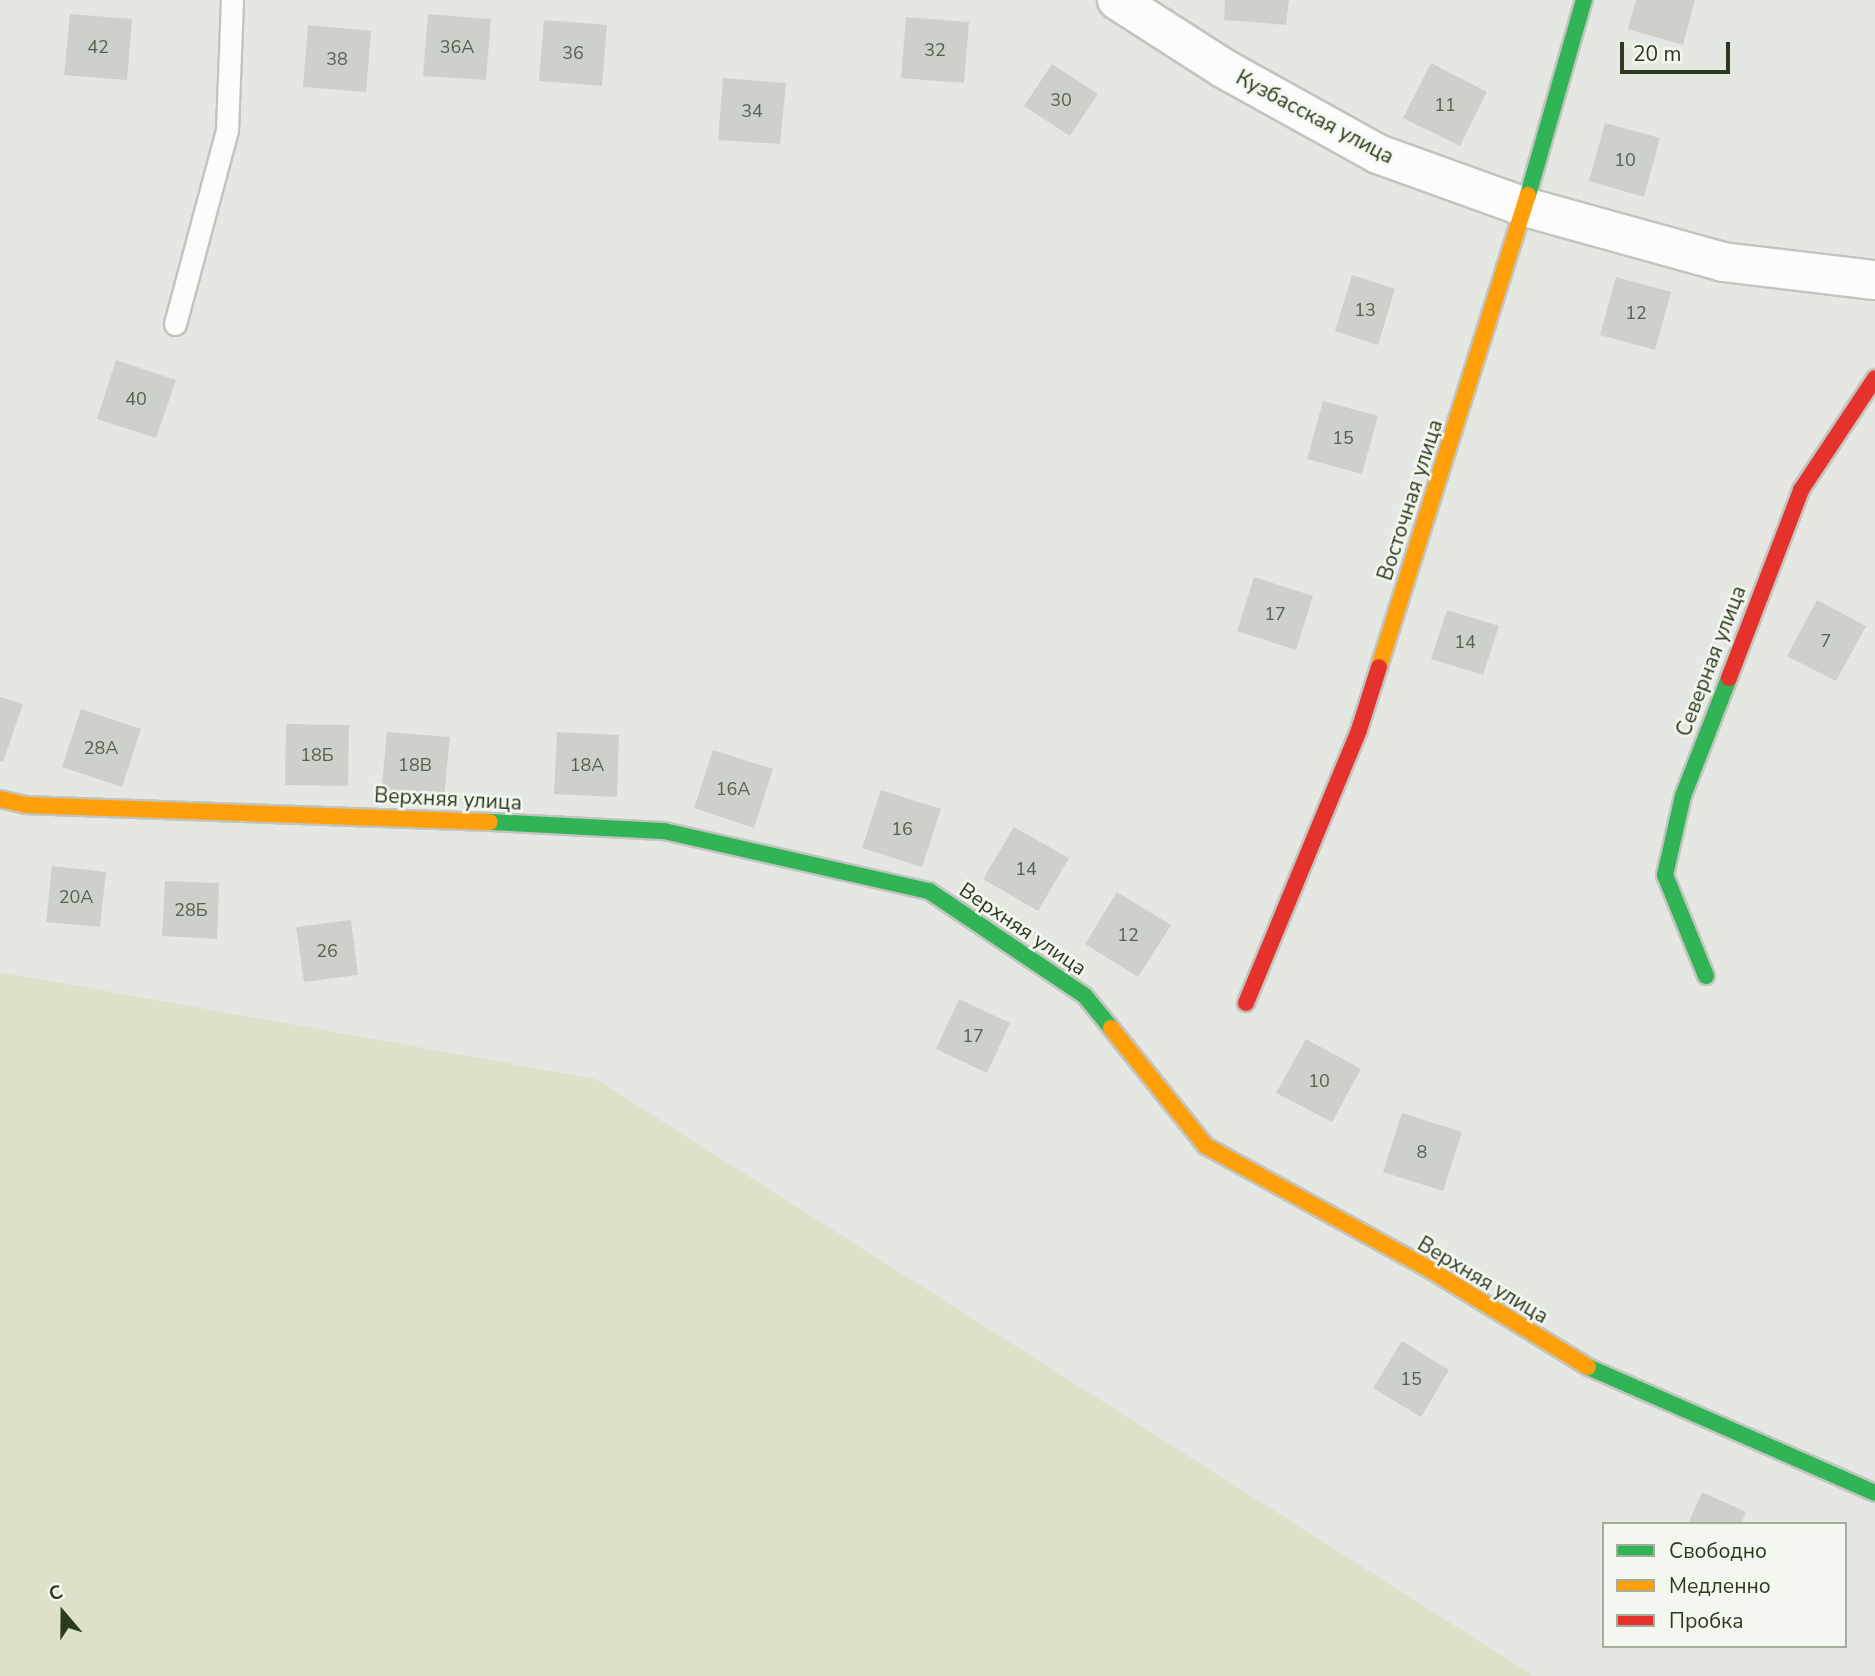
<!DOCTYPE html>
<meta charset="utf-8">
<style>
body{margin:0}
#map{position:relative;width:1875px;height:1676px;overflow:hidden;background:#e5e8e2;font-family:"Nunito Sans",sans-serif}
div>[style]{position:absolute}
.green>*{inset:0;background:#dde1ca}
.building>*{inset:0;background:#ced0cb}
.roads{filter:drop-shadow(2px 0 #c2c5bf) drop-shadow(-2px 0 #c2c5bf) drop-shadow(0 2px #c2c5bf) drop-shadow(0 -2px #c2c5bf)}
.lane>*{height:21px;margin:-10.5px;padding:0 10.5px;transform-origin:10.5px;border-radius:10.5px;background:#fbfcfb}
.street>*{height:38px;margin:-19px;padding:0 19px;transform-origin:19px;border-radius:19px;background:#fbfcfb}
.fast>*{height:16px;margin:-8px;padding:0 8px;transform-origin:8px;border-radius:8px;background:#30b455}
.slow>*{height:16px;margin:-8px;padding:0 8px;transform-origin:8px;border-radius:8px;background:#ff9f0a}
.jam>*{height:16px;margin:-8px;padding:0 8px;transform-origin:8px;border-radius:8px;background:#e5322d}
span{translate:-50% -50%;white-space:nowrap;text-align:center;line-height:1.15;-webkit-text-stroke:5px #f4f7ef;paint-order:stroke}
.number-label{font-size:18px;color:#54614c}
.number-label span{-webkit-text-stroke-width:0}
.street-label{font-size:21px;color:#2b3b20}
.legend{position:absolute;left:1602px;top:1522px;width:245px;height:126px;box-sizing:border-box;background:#f4f7ef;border:2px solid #a4ac9c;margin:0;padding:9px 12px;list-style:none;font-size:21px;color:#2b3b20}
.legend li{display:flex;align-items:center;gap:14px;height:35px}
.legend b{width:35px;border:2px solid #a4ac9c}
.north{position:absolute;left:28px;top:1578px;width:70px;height:70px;-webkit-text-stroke:5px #f4f7ef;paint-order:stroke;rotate:340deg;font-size:19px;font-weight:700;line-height:28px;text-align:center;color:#2b3b20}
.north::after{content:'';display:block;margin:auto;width:24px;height:32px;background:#2b3b20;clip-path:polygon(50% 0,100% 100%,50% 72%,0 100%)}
.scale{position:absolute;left:1620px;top:42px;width:110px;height:32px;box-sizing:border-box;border:4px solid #2b3b20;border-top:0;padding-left:9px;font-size:21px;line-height:24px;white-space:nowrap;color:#2b3b20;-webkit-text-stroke:5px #f4f7ef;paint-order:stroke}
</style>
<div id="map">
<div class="green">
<i style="clip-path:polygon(0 972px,596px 1079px,1534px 1676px,0 1676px)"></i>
</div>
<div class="building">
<i style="clip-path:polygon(1225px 0,1289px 0,1286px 25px,1224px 20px)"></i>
<i style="clip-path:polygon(1636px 0,1695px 0,1683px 45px,1628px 29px)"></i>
<i style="clip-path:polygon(70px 14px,132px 19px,127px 80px,64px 75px)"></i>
<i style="clip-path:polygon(428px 14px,491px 19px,486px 80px,423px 76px)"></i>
<i style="clip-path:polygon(906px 17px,969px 22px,964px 83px,901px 78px)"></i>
<i style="clip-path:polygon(544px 20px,607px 25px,602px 86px,539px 81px)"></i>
<i style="clip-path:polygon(308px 25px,371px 31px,366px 92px,303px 87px)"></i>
<i style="clip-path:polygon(1431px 63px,1487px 92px,1460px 146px,1403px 118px)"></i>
<i style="clip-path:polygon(1052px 64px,1098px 94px,1070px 136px,1024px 106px)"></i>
<i style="clip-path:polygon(723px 78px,786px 83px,780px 144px,718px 140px)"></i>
<i style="clip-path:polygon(1605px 123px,1660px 138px,1644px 197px,1589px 181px)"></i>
<i style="clip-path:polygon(1352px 275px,1395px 289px,1378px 345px,1335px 331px)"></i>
<i style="clip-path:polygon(1616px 277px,1671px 292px,1655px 350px,1600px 335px)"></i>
<i style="clip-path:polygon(116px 360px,176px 380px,156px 438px,97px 419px)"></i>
<i style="clip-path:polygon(1323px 401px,1378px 416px,1362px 474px,1307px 459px)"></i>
<i style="clip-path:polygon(1254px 577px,1313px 596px,1296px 650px,1237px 631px)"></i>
<i style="clip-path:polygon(1817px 600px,1866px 626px,1836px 681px,1787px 656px)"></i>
<i style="clip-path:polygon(1447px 610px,1499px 626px,1483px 675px,1431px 659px)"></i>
<i style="clip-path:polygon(0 697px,23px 704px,3px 762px,0 761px)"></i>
<i style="clip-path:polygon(81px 709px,141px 729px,122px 787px,62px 767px)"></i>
<i style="clip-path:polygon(286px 724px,349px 725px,348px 786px,285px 785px)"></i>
<i style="clip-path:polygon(387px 732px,450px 737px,444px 798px,381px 793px)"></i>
<i style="clip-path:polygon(557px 732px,619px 735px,617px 797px,554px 794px)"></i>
<i style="clip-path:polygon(713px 750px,773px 769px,754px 828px,694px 808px)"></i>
<i style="clip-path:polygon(881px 790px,941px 809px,922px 867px,862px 848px)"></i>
<i style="clip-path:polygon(1014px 827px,1069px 858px,1038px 911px,983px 879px)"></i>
<i style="clip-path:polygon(52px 866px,106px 872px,100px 927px,46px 922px)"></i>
<i style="clip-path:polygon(165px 881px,219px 883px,217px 939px,162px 936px)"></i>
<i style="clip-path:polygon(1117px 892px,1171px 925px,1138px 977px,1085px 944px)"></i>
<i style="clip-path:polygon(351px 920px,358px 975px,304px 982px,296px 927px)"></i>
<i style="clip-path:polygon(959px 999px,1010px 1023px,987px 1073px,936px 1049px)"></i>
<i style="clip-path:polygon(1306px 1039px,1361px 1069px,1332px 1122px,1276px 1093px)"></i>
<i style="clip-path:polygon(1402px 1113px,1462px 1132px,1443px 1191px,1383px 1172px)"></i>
<i style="clip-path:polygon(1402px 1341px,1449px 1370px,1421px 1417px,1373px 1388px)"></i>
<i style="clip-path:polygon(1702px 1492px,1746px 1512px,1741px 1524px,1688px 1524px)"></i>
</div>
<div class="roads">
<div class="lane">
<i style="left:175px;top:324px;width:201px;rotate:-75deg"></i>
<i style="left:227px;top:130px;width:130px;rotate:-87.8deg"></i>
</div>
<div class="street">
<i style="left:1117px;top:0;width:126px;rotate:32.7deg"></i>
<i style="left:1223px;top:68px;width:177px;rotate:29deg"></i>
<i style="left:1378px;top:154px;width:156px;rotate:19.8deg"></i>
<i style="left:1525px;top:207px;width:205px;rotate:15.5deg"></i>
<i style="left:1723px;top:262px;width:153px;rotate:6.8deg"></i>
</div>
<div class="fast">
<i style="left:1528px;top:195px;width:203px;rotate:-74deg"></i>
<i style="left:490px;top:822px;width:174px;rotate:3deg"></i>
<i style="left:664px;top:831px;width:272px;rotate:12.8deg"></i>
<i style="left:929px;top:891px;width:188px;rotate:33.9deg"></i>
<i style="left:1085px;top:996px;width:41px;rotate:50.9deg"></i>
<i style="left:1706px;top:976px;width:109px;rotate:-112.1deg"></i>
<i style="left:1665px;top:875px;width:81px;rotate:-77.2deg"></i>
<i style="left:1683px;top:796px;width:127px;rotate:-68.7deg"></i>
<i style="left:1588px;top:1367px;width:313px;rotate:23.7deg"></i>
</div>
<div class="slow">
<i style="left:1379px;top:667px;width:495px;rotate:-72.5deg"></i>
<i style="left:0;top:799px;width:26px;rotate:13deg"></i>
<i style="left:25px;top:805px;width:465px;rotate:2.1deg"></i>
<i style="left:1111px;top:1028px;width:151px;rotate:51.2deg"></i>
<i style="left:1206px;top:1146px;width:258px;rotate:28.9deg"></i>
<i style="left:1432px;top:1271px;width:183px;rotate:31.6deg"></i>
</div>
<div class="jam">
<i style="left:1729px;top:678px;width:201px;rotate:-69deg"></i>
<i style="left:1801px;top:490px;width:134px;rotate:-56.5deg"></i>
<i style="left:1246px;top:1003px;width:295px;rotate:-67.5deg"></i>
<i style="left:1359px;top:730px;width:66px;rotate:-72.4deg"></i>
</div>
</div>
<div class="number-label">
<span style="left:98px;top:47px">42</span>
<span style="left:457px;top:47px">36А</span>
<span style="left:935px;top:50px">32</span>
<span style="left:573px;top:53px">36</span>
<span style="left:337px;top:59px">38</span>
<span style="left:1061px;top:100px">30</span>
<span style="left:1445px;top:105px">11</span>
<span style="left:752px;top:111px">34</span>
<span style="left:1625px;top:160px">10</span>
<span style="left:1365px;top:310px">13</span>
<span style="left:1636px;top:313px">12</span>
<span style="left:136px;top:399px">40</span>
<span style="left:1343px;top:438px">15</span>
<span style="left:1275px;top:614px">17</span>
<span style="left:1826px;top:641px">7</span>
<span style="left:1465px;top:642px">14</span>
<span style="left:101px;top:748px">28А</span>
<span style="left:317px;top:755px">18Б</span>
<span style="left:415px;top:765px">18В</span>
<span style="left:587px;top:765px">18А</span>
<span style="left:733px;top:789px">16А</span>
<span style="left:902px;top:829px">16</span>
<span style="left:1026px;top:869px">14</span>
<span style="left:76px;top:897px">20А</span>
<span style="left:191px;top:910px">28Б</span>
<span style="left:1128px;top:935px">12</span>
<span style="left:327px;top:951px">26</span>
<span style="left:973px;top:1036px">17</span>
<span style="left:1319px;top:1081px">10</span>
<span style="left:1422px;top:1152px">8</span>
<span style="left:1411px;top:1379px">15</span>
</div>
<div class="street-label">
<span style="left:1315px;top:117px;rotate:28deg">Кузбасская улица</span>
<span style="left:1410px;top:500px;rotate:-72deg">Восточная улица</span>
<span style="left:1711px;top:661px;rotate:-69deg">Северная улица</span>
<span style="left:448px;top:799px;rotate:3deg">Верхняя улица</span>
<span style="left:1023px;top:929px;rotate:34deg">Верхняя улица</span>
<span style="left:1483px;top:1280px;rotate:31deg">Верхняя улица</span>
</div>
<ul class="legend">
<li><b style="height:9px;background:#30b455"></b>Свободно</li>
<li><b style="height:9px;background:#ff9f0a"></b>Медленно</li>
<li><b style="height:9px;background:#e5322d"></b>Пробка</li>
</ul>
<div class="north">С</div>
<div class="scale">20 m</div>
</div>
